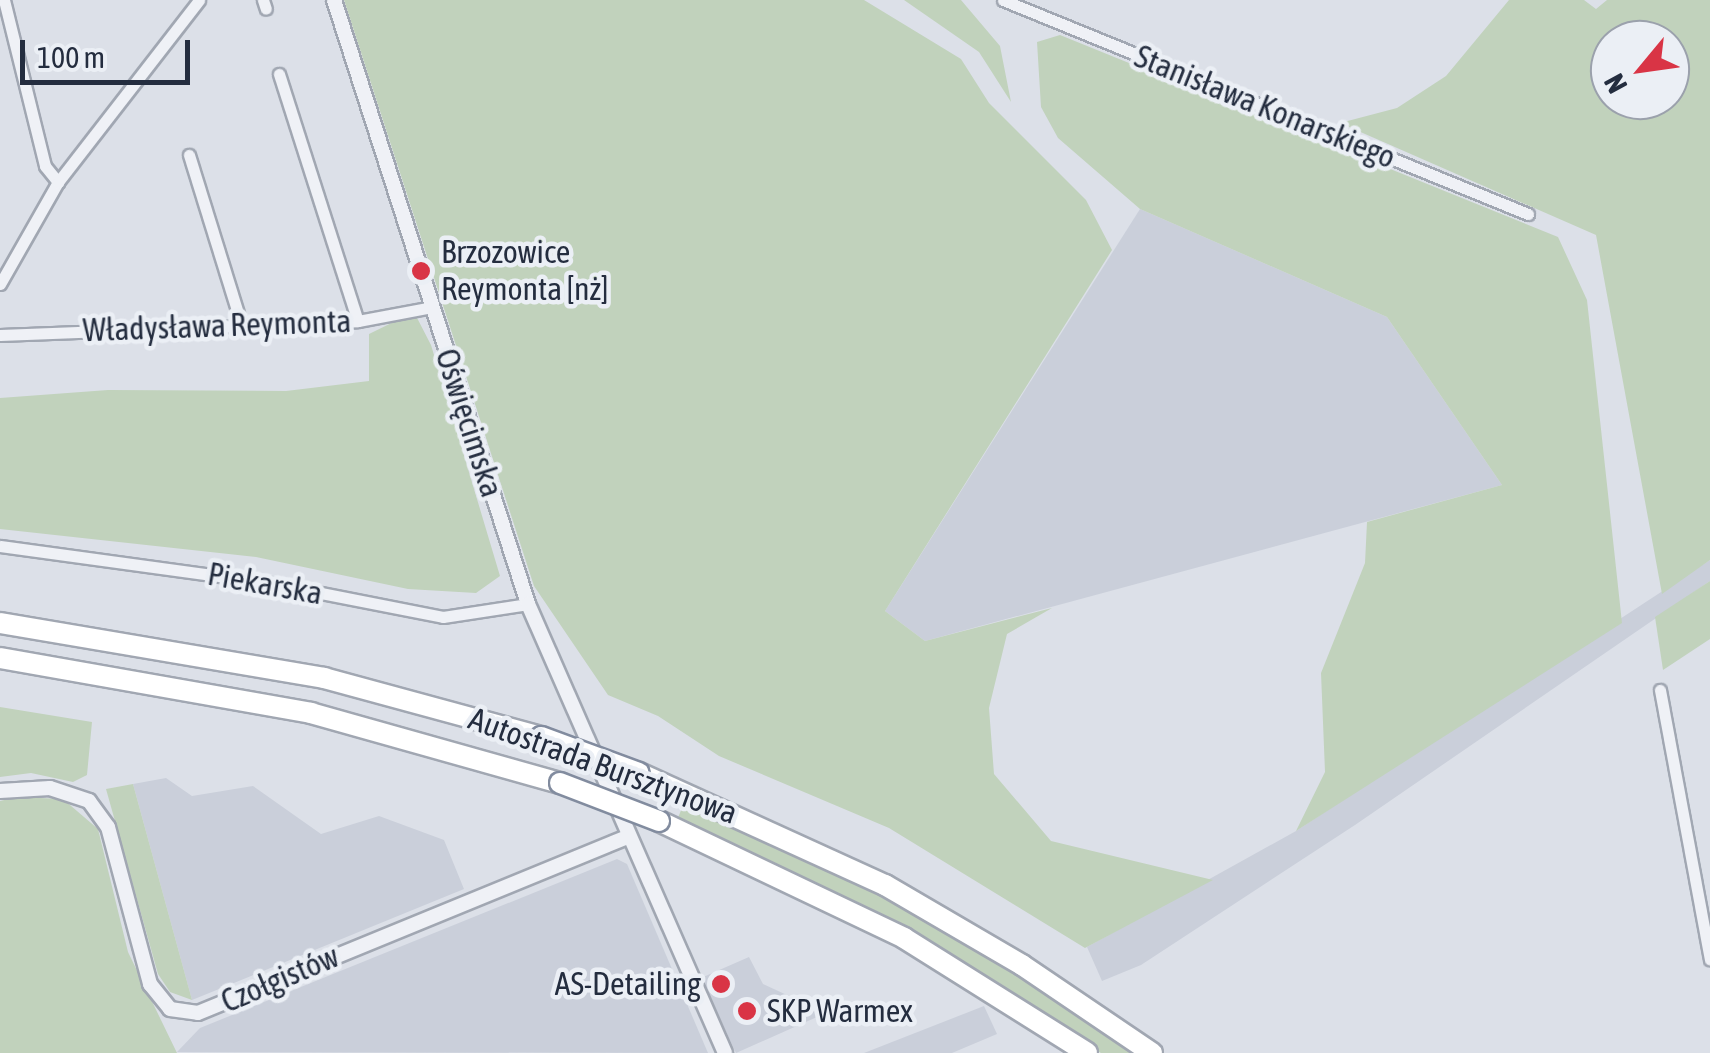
<!DOCTYPE html>
<meta charset="utf-8">
<style>
body{margin:0}
#map{position:relative;width:1710px;height:1053px;overflow:hidden;background:#dce0e8;font-family:"Asap Condensed",sans-serif}
div>[style]{position:absolute}
.built>*{inset:0;background:#cacfda}
.green>*{inset:0;background:#c1d2bc}
.roads{filter:drop-shadow(2px 0 #a1a7b2) drop-shadow(-2px 0 #a1a7b2) drop-shadow(0 2px #a1a7b2) drop-shadow(0 -2px #a1a7b2)}
.minor>*{height:11px;margin:-5.5px;padding:0 5.5px;transform-origin:5.5px;border-radius:5.5px;background:#eff1f6}
.tertiary>*{height:14px;margin:-7px;padding:0 7px;transform-origin:7px;border-radius:7px;background:#eff1f6}
.motorway>*{height:20px;margin:-10px;padding:0 10px;transform-origin:10px;border-radius:10px;background:#fff}
.bridges{filter:drop-shadow(2px 0 #828c9f) drop-shadow(-2px 0 #828c9f) drop-shadow(0 2px #828c9f) drop-shadow(0 -2px #828c9f)}
.motorway-bridge>*{height:20px;margin:-10px;padding:0 10px;transform-origin:10px;border-radius:10px;background:#fff}
.dots>*{width:28px;height:28px;translate:-50% -50%;box-sizing:border-box;border:5px solid #ebeff5;border-radius:50%}
span{translate:-50% -50%;white-space:nowrap;text-align:center;line-height:1.15;-webkit-text-stroke:9px #ebeff5;paint-order:stroke}
.street-label{font-size:32px;color:#242d3f}
.poi-label{font-size:32px;color:#242d3f}
.left{translate:0 -50%;text-align:left}
.right{translate:-100% -50%;text-align:right}
.north{position:absolute;left:1590px;top:20px;width:100px;height:100px;box-sizing:border-box;background:#ebeff5;border:2px solid #9ba1ac;border-radius:50%;rotate:241deg;font-size:28px;font-weight:700;line-height:40px;text-align:center;color:#242d3f}
.north::after{content:'';display:block;margin:auto;width:35px;height:45px;background:#d93445;clip-path:polygon(50% 0,100% 100%,50% 72%,0 100%)}
.scale{position:absolute;left:20px;top:40px;width:170px;height:45px;box-sizing:border-box;border:5px solid #242d3f;border-top:0;padding-left:12px;font-size:30px;line-height:35px;white-space:nowrap;color:#242d3f;-webkit-text-stroke:8px #ebeff5;paint-order:stroke}
</style>
<div id="map">
<div class="built">
<i style="clip-path:polygon(1140px 209px,1387px 317px,1502px 485px,925px 641px,885px 611px)"></i>
<i style="clip-path:polygon(1710px 560px,1710px 581px,1355px 825px,1141px 965px,1102px 981px,1087px 947px,1296px 831px)"></i>
<i style="clip-path:polygon(166px 778px,192px 796px,253px 786px,321px 834px,379px 816px,444px 840px,464px 889px,192px 1000px,133px 784px)"></i>
<i style="clip-path:polygon(617px 859px,627px 864px,708px 1053px,177px 1052px,200px 1028px)"></i>
<i style="clip-path:polygon(749px 957px,763px 984px,826px 1013px,736px 1053px,701px 978px)"></i>
<i style="clip-path:polygon(984px 1006px,997px 1034px,952px 1053px,864px 1053px)"></i>
</div>
<div class="green">
<i style="clip-path:polygon(344px 0,864px 0,961px 59px,989px 103px,1086px 200px,1112px 250px,885px 611px,925px 641px,1052px 608px,1007px 634px,989px 708px,994px 774px,1051px 841px,1213px 880px,1085px 948px,889px 828px,719px 756px,658px 716px,608px 695px,534px 586px)"></i>
<i style="clip-path:polygon(904px 0,961px 0,1000px 46px,1011px 102px,979px 52px)"></i>
<i style="clip-path:polygon(evenodd,1509px 0,1584px 0,1596px 9px,1607px 0,1710px 0,1710px 560px,1662px 594px,1596px 235px,1340px 123px,1397px 108px,1446px 76px,1509px 0,1610px 40px,1670px 40px,1670px 100px,1610px 100px,1610px 40px)"></i>
<i style="clip-path:polygon(1060px 35px,1558px 237px,1587px 300px,1622px 623px,1296px 831px,1325px 772px,1321px 673px,1365px 563px,1367px 522px,1502px 485px,1387px 317px,1140px 209px,1058px 138px,1041px 107px,1037px 42px)"></i>
<i style="clip-path:polygon(414px 312px,431px 345px,500px 576px,476px 593px,408px 589px,256px 557px,0 529px,0 398px,108px 390px,286px 391px,369px 381px,369px 334px)"></i>
<i style="clip-path:polygon(1710px 581px,1710px 639px,1663px 670px,1655px 617px)"></i>
<i style="clip-path:polygon(0 707px,92px 722px,87px 775px,73px 782px,31px 773px,0 777px)"></i>
<i style="clip-path:polygon(133px 784px,192px 1000px,170px 992px,158px 974px,106px 789px)"></i>
<i style="clip-path:polygon(17px 797px,63px 799px,98px 829px,128px 952px,177px 1053px,0 1053px,0 801px)"></i>
<i style="clip-path:polygon(685px 801px,910px 908px,1138px 1053px,1101px 1053px,901px 928px,677px 820px)"></i>
</div>
<div class="roads">
<div class="minor">
<i style="left:4px;top:0;width:171px;rotate:76.1deg"></i>
<i style="left:45px;top:166px;width:21px;rotate:51deg"></i>
<i style="left:263px;top:0;width:9px;rotate:72deg"></i>
<i style="left:1003px;top:0;width:567px;rotate:22.18deg"></i>
<i style="left:279px;top:74px;width:259px;rotate:72.3deg"></i>
<i style="left:189px;top:155px;width:179px;rotate:72.8deg"></i>
<i style="left:0;top:284px;width:117px;rotate:-60.4deg"></i>
<i style="left:58px;top:182px;width:230px;rotate:-52.2deg"></i>
<i style="left:0;top:335px;width:358px;rotate:-2.2deg"></i>
<i style="left:358px;top:321px;width:75px;rotate:-10.7deg"></i>
<i style="left:0;top:546px;width:273px;rotate:7.8deg"></i>
<i style="left:270px;top:583px;width:176px;rotate:11.1deg"></i>
<i style="left:443px;top:617px;width:86px;rotate:-8.7deg"></i>
<i style="left:1660px;top:690px;width:274px;rotate:79.5deg"></i>
</div>
<div class="tertiary">
<i style="left:334px;top:0;width:634px;rotate:72.19deg"></i>
<i style="left:528px;top:604px;width:490px;rotate:66.3deg"></i>
<i style="left:0;top:791px;width:50px;rotate:-3.4deg"></i>
<i style="left:50px;top:788px;width:41px;rotate:18.4deg"></i>
<i style="left:89px;top:801px;width:32px;rotate:54deg"></i>
<i style="left:108px;top:827px;width:163px;rotate:75deg"></i>
<i style="left:150px;top:984px;width:32px;rotate:51deg"></i>
<i style="left:170px;top:1009px;width:28px;rotate:8deg"></i>
<i style="left:198px;top:1013px;width:464px;rotate:-22.3deg"></i>
</div>
<div class="motorway">
<i style="left:0;top:623px;width:329px;rotate:9.6deg"></i>
<i style="left:324px;top:678px;width:225px;rotate:15.2deg"></i>
<i style="left:0;top:658px;width:316px;rotate:10deg"></i>
<i style="left:311px;top:713px;width:259px;rotate:15.7deg"></i>
<i style="left:639px;top:773px;width:270px;rotate:24.5deg"></i>
<i style="left:885px;top:885px;width:159px;rotate:30.3deg"></i>
<i style="left:1022px;top:965px;width:157px;rotate:34.1deg"></i>
<i style="left:659px;top:821px;width:272px;rotate:25.5deg"></i>
<i style="left:904px;top:938px;width:216px;rotate:32.1deg"></i>
</div>
</div>
<div class="bridges">
<div class="motorway-bridge">
<i style="left:541px;top:737px;width:104px;rotate:20.2deg"></i>
<i style="left:560px;top:783px;width:106px;rotate:21deg"></i>
</div>
</div>
<div class="dots">
<i style="left:421px;top:271px;background:#d93445"></i>
<i style="left:721px;top:984px;background:#d93445"></i>
<i style="left:747px;top:1011px;background:#d93445"></i>
</div>
<div class="street-label">
<span style="left:1265px;top:107px;rotate:22deg">Stanisława Konarskiego</span>
<span style="left:217px;top:326px;rotate:-2deg">Władysława Reymonta</span>
<span style="left:469px;top:423px;rotate:72deg">Oświęcimska</span>
<span style="left:265px;top:584px;rotate:10deg">Piekarska</span>
<span style="left:603px;top:766px;rotate:20deg">Autostrada Bursztynowa</span>
<span style="left:280px;top:979px;rotate:-23deg">Czołgistów</span>
</div>
<div class="poi-label">
<span class="left" style="left:441px;top:271px">Brzozowice<br>Reymonta [nż]</span>
<span class="right" style="left:701px;top:984px">AS-Detailing</span>
<span class="left" style="left:767px;top:1011px">SKP Warmex</span>
</div>
<div class="north">N</div>
<div class="scale">100 m</div>
</div>
